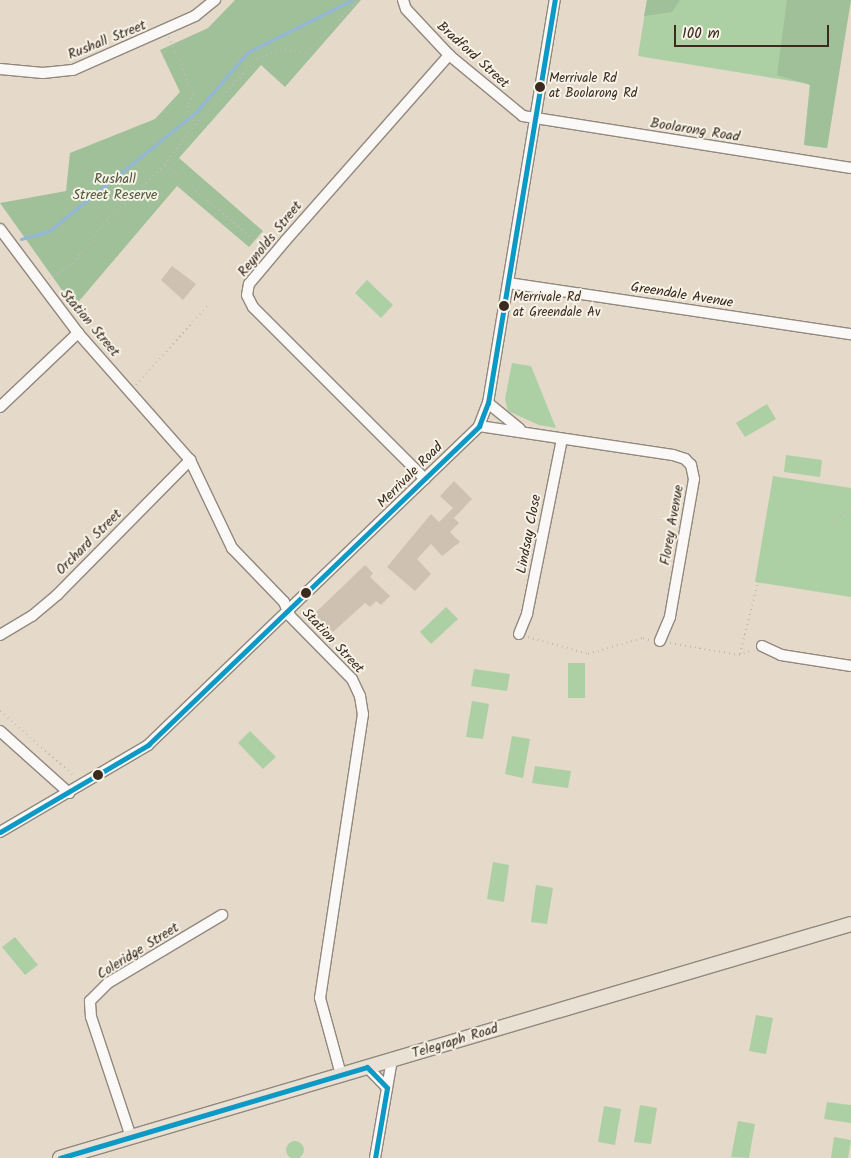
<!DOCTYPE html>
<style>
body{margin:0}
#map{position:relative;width:851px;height:1158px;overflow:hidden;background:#e5d9c9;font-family:Kalam,sans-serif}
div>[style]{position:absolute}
.green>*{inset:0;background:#acd0a4}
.round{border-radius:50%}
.forest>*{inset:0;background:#9fc099}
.stream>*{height:3px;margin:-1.5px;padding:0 1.5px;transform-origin:1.5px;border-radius:1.5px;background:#94b7d9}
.building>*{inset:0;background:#cfc1b2}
.path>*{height:2px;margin-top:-1px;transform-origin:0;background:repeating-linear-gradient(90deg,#bebab6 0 1px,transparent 0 5px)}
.roads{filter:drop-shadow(1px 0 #91887e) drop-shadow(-1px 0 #91887e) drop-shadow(0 1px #91887e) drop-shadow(0 -1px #91887e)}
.minor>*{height:10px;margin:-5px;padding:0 5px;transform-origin:5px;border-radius:5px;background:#fbf9f7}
.major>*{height:14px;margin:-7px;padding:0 7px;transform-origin:7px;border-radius:7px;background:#e8e1d4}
.bus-1>*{height:5px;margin:-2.5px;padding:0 2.5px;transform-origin:2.5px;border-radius:2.5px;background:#0c99c5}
.dots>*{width:14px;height:14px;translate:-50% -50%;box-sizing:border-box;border:2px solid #f7f3e8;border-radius:50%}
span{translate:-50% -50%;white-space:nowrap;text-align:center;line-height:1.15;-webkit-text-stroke:4px #f7f3e8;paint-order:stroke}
.bus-label{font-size:13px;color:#3b2a1e}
.left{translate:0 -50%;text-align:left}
.street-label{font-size:14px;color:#3b2a1e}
.park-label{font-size:14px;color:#4f593d}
.scale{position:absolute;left:674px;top:25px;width:155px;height:22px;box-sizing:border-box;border:2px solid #3b2a1e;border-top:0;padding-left:6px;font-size:15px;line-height:18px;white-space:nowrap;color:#3b2a1e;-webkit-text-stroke:4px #f7f3e8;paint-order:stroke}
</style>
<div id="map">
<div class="green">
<i style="clip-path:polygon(647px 0,850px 0,827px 148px,804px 145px,810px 84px,638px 56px)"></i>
<i style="clip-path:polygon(367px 280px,393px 305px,381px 318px,355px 293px)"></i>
<i style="clip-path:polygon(512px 363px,531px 366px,556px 428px,539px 425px,508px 411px,505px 399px)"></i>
<i style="clip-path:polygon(767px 404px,776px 419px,745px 437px,736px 423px)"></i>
<i style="clip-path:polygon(786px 455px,822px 460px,820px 477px,784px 472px)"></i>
<i style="clip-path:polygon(773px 476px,851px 488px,851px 597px,755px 582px)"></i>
<i style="clip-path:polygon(446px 607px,458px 619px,431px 644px,420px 632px)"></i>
<i style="clip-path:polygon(568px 663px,585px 663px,585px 698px,568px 698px)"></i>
<i style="clip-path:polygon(474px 669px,510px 674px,507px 691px,471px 686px)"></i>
<i style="clip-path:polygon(472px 701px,489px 704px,483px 739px,466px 737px)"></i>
<i style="clip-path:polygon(250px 731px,276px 757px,263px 769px,238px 743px)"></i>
<i style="clip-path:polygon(512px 736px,530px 739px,523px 778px,505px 774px)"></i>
<i style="clip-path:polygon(535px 766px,571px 771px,568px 788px,532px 783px)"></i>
<i style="clip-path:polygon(493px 862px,509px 865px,504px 902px,487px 899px)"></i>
<i style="clip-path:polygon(536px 885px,553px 888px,547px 924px,531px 922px)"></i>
<i style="clip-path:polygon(15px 937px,38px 965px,25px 975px,2px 947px)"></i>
<i style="clip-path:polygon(756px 1015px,773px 1018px,766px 1054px,749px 1051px)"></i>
<i style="clip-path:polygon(827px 1102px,851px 1105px,851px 1123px,824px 1119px)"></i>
<i style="clip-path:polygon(640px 1105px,657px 1108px,651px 1144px,634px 1142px)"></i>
<i style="clip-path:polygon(604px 1106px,621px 1109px,615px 1145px,598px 1142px)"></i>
<i style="clip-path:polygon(738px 1121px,755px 1124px,749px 1158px,731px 1157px)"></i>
<i style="clip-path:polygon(834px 1137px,851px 1140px,848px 1158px,831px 1158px)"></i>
<i class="round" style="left:286px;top:1141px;width:18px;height:18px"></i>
</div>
<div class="forest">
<i style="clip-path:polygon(235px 0,361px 0,285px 87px,261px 65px,179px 158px,263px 231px,249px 247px,177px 186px,74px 307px,0 203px,66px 191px,70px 153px,155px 119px,180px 92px,160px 50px,208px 28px)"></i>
<i style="clip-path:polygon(647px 0,680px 0,672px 12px,644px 16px)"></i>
<i style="clip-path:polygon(787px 0,851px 0,827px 148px,804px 145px,810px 85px,777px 75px)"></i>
</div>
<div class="stream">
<i style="left:21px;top:239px;width:29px;rotate:-16deg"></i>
<i style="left:49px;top:231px;width:189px;rotate:-39deg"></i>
<i style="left:196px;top:112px;width:79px;rotate:-49.1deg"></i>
<i style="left:248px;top:52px;width:116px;rotate:-26.6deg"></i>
</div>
<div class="building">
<i style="clip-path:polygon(172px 266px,196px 284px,183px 300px,161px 280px)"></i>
<i style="clip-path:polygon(454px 481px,472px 499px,454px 518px,459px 523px,450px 532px,460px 542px,442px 556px,431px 544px,417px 559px,431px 574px,415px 591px,387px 567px,431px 514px,439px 522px,453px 508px,440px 496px)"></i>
<i style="clip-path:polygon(365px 565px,373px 573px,370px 577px,390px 596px,381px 605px,376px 601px,370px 607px,365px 603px,333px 632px,314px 614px)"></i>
</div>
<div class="path">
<i style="left:169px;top:37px;width:62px;rotate:67.2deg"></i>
<i style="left:193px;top:94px;width:13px;rotate:113deg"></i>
<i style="left:188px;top:106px;width:20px;rotate:70deg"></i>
<i style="left:165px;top:165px;width:131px;rotate:40deg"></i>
<i style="left:49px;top:279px;width:28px;rotate:-32deg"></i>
<i style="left:73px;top:264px;width:59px;rotate:-52.5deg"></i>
<i style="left:109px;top:217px;width:76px;rotate:-42.9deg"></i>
<i style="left:165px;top:165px;width:50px;rotate:-53.1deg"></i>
<i style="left:195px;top:125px;width:91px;rotate:-46.8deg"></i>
<i style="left:257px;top:59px;width:25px;rotate:-23deg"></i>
<i style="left:280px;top:49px;width:27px;rotate:8deg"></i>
<i style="left:307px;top:53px;width:74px;rotate:-46.1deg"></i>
<i style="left:136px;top:385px;width:110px;rotate:-47.9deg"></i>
<i style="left:528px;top:637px;width:62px;rotate:15.8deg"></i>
<i style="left:588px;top:654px;width:57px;rotate:-16.2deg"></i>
<i style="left:643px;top:638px;width:7px;rotate:16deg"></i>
<i style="left:670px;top:643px;width:70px;rotate:9.9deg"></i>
<i style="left:739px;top:655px;width:15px;rotate:-20deg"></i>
<i style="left:740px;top:654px;width:74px;rotate:-76deg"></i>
<i style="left:758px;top:582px;width:119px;rotate:-38.5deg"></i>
<i style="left:0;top:711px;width:96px;rotate:41.2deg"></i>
</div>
<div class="roads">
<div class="minor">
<i style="left:403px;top:0;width:9px;rotate:72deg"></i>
<i style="left:406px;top:9px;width:63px;rotate:46.9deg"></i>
<i style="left:449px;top:55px;width:96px;rotate:39.5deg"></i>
<i style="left:523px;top:116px;width:332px;rotate:9deg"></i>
<i style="left:0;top:69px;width:43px;rotate:5.3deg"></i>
<i style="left:43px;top:73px;width:30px;rotate:-6deg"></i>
<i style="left:73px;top:70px;width:133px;rotate:-23.9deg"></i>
<i style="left:195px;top:16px;width:26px;rotate:-39deg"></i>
<i style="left:0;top:229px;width:130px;rotate:53.1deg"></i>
<i style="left:78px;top:333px;width:169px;rotate:48.6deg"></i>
<i style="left:190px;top:460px;width:98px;rotate:64.5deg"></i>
<i style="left:232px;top:548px;width:75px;rotate:46.1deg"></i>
<i style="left:284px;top:602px;width:15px;rotate:67deg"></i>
<i style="left:290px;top:616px;width:88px;rotate:45.5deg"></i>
<i style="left:352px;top:679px;width:19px;rotate:65deg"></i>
<i style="left:360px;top:696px;width:18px;rotate:81deg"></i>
<i style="left:363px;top:714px;width:287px;rotate:98.6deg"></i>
<i style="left:320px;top:998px;width:80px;rotate:74.7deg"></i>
<i style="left:508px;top:283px;width:347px;rotate:8.5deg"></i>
<i style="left:488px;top:403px;width:41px;rotate:39.1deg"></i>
<i style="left:0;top:407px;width:108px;rotate:-43.5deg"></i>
<i style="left:479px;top:426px;width:196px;rotate:8.5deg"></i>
<i style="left:673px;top:455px;width:13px;rotate:18deg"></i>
<i style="left:685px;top:459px;width:8px;rotate:45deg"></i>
<i style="left:691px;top:465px;width:14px;rotate:78deg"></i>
<i style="left:694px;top:479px;width:140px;rotate:99.9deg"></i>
<i style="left:670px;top:617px;width:26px;rotate:113deg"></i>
<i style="left:425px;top:479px;width:243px;rotate:-135deg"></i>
<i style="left:253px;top:307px;width:13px;rotate:-117deg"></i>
<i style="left:247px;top:295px;width:11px;rotate:-80deg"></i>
<i style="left:249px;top:284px;width:57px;rotate:-49.9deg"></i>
<i style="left:286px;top:240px;width:247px;rotate:-48.6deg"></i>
<i style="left:519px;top:634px;width:22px;rotate:-68deg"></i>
<i style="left:527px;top:614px;width:178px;rotate:-78.7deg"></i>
<i style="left:0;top:635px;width:37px;rotate:-31deg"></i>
<i style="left:32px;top:616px;width:33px;rotate:-40deg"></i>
<i style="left:57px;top:595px;width:190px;rotate:-45.4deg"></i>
<i style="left:762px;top:646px;width:21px;rotate:25deg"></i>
<i style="left:781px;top:655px;width:71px;rotate:8.9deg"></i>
<i style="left:0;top:731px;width:93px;rotate:41.9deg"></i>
<i style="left:0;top:832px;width:172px;rotate:-30.4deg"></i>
<i style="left:148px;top:745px;width:460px;rotate:-43.9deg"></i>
<i style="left:479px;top:426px;width:25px;rotate:-69deg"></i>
<i style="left:488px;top:403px;width:409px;rotate:-80.6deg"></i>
<i style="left:367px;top:1067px;width:29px;rotate:46deg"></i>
<i style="left:131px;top:1137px;width:126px;rotate:-108.4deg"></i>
<i style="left:91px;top:1017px;width:16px;rotate:-94deg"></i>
<i style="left:90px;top:1001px;width:25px;rotate:-45deg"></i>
<i style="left:108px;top:983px;width:133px;rotate:-30.8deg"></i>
<i style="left:375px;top:1158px;width:99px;rotate:-80.2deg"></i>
</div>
<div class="major">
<i style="left:60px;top:1158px;width:825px;rotate:-16.48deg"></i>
</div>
</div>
<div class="bus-1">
<i style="left:0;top:832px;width:172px;rotate:-30.4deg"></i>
<i style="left:148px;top:745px;width:460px;rotate:-43.9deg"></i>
<i style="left:479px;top:426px;width:25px;rotate:-69deg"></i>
<i style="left:488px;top:403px;width:409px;rotate:-80.6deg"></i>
<i style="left:60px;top:1158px;width:320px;rotate:-16.5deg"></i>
<i style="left:367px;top:1067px;width:29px;rotate:46deg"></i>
<i style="left:387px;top:1088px;width:71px;rotate:99.7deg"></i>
</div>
<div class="dots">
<i style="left:540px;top:87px;background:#3b2a1e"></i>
<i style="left:504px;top:306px;background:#3b2a1e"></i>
<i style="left:306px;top:593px;background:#3b2a1e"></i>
<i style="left:98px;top:775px;background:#3b2a1e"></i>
</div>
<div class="bus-label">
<span class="left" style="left:549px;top:87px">Merrivale Rd<br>at Boolarong Rd</span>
<span class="left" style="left:513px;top:306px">Merrivale Rd<br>at Greendale Av</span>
</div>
<div class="street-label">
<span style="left:107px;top:40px;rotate:-22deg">Rushall Street</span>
<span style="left:473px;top:55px;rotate:42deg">Bradford Street</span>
<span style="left:695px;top:130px;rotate:9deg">Boolarong Road</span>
<span style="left:270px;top:239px;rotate:-51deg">Reynolds Street</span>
<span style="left:682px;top:295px;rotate:9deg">Greendale Avenue</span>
<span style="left:90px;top:323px;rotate:50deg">Station Street</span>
<span style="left:410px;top:475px;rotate:-45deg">Merrivale Road</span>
<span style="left:672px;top:525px;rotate:-80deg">Florey Avenue</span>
<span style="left:529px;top:534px;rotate:-79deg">Lindsay Close</span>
<span style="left:89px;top:542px;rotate:-45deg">Orchard Street</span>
<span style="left:333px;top:641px;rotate:47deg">Station Street</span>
<span style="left:138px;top:951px;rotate:-32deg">Coleridge Street</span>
<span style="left:455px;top:1041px;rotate:-17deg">Telegraph Road</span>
</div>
<div class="park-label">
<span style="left:115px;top:187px">Rushall<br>Street Reserve</span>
</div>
<div class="scale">100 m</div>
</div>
